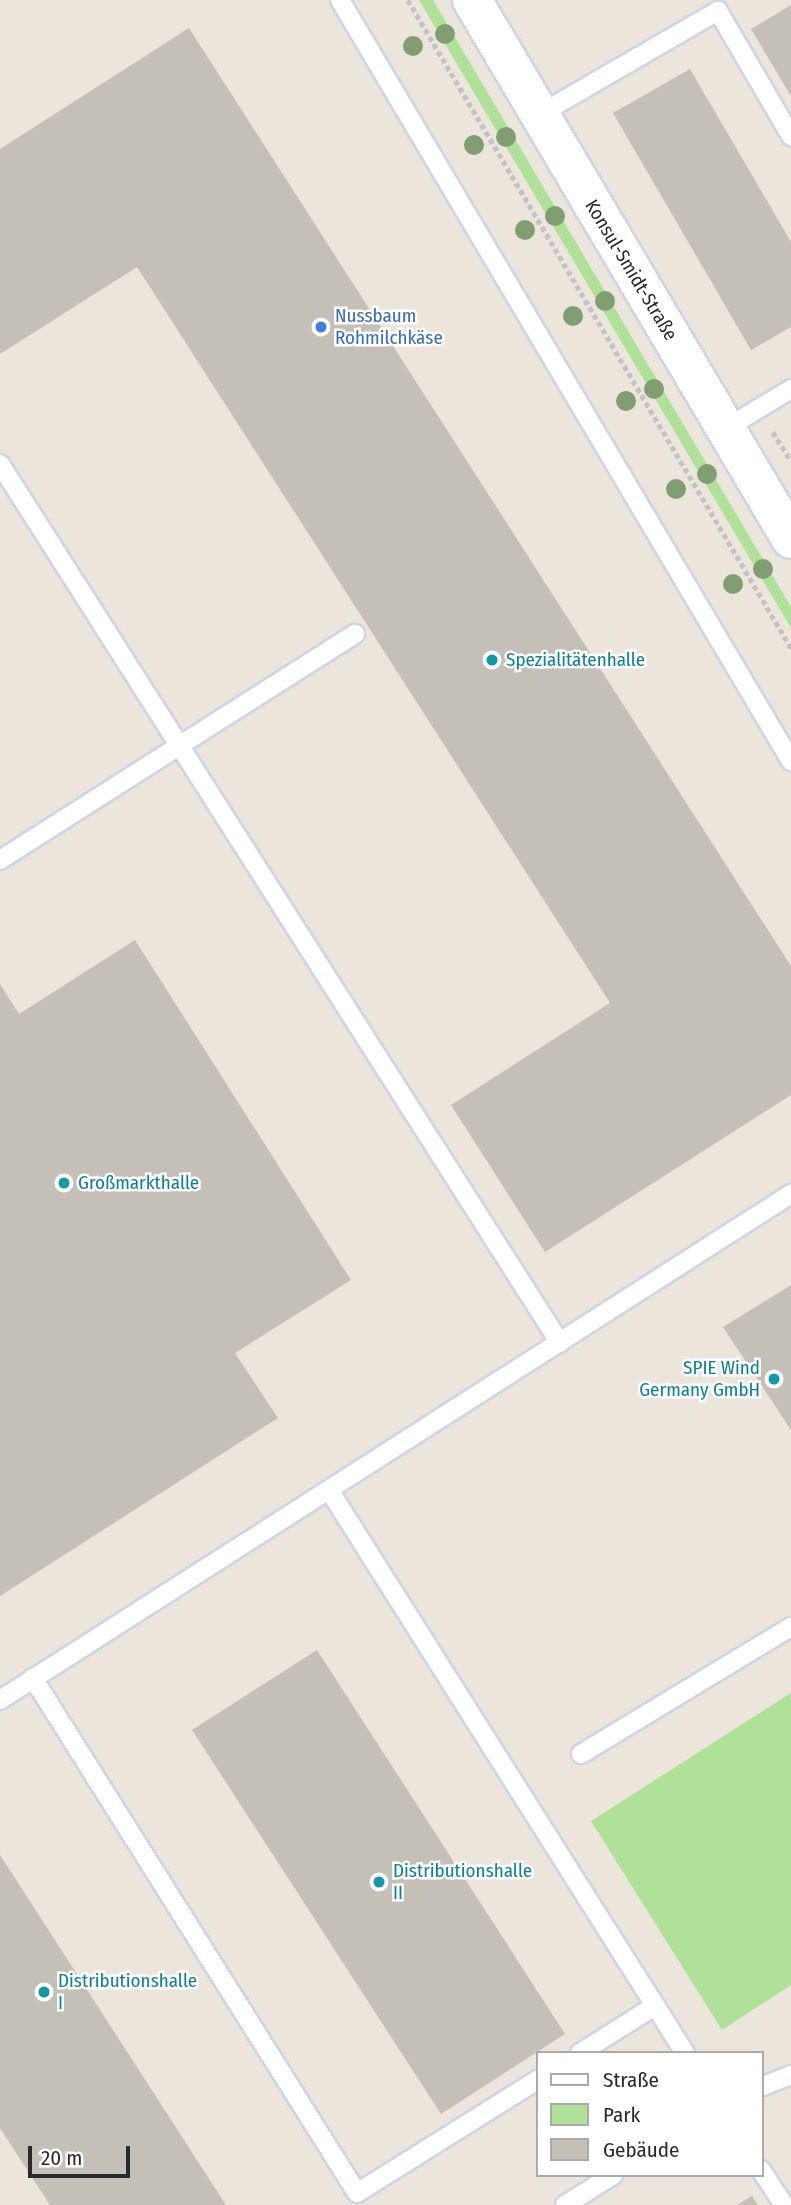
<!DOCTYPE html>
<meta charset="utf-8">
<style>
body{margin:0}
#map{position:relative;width:791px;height:2205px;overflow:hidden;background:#ebe5dc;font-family:"Fira Sans Condensed",sans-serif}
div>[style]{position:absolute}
.green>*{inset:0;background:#b0e199}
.building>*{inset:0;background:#c4bfb7}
.path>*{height:4.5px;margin-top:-2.25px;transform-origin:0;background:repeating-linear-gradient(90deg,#c3c3c3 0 5px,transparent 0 8.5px)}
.roads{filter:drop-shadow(2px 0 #d1d4e2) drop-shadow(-2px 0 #d1d4e2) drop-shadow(0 2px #d1d4e2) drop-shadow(0 -2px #d1d4e2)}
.lane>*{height:18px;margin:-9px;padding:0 9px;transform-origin:9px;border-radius:9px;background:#fff}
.secondary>*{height:38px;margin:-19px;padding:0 19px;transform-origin:19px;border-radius:19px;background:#fff}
.trees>*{width:20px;height:20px;margin:-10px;border-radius:50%;background:#809e72}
.dots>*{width:19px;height:19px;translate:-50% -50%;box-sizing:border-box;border:4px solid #fff;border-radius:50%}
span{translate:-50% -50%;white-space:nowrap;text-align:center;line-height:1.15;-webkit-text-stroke:5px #fff;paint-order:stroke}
.street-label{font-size:19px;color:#2a2a2a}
.shop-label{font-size:19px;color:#366cbe}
.left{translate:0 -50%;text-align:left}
.culture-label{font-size:19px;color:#0d838f}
.right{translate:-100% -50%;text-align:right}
.legend{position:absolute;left:536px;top:2051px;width:228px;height:126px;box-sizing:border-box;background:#fff;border:2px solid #aaa;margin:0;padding:9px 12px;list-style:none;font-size:21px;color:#2a2a2a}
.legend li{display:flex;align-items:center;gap:14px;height:35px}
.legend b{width:35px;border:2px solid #aaa}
.scale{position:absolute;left:28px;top:2146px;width:102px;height:32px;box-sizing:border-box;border:4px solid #2a2a2a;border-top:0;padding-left:9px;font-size:21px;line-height:24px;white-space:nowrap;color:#2a2a2a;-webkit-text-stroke:5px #fff;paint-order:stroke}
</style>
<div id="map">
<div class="green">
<i style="clip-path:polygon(419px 0,433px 0,791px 607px,791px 628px)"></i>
<i style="clip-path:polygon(791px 1693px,791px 1985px,722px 2030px,591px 1821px)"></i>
</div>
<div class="building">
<i style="clip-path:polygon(791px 5px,791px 96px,751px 29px)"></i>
<i style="clip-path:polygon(189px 28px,791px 966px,791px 1095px,545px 1252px,451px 1105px,610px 1003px,137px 267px,0 354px,0 149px)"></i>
<i style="clip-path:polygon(690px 69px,791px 242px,791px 327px,751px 350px,613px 113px)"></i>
<i style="clip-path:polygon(135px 940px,351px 1280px,235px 1353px,278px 1418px,0 1596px,0 984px,19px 1014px)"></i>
<i style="clip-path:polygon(791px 1285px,791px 1430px,723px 1327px)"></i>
<i style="clip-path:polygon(317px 1650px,565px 2034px,441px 2114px,192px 1730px)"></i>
<i style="clip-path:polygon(0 1855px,226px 2205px,50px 2205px,0 2128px)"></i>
<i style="clip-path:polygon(752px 2196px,758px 2205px,737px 2205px)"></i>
</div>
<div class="path">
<i style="left:408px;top:0;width:753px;rotate:59.41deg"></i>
<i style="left:773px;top:432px;width:34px;rotate:58deg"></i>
</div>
<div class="roads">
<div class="lane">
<i style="left:340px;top:0;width:885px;rotate:59.35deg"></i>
<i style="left:540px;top:114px;width:206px;rotate:-30.1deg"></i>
<i style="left:718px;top:11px;width:145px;rotate:59.7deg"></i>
<i style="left:725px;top:429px;width:77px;rotate:-31.2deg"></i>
<i style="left:0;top:464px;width:1042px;rotate:57.5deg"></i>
<i style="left:0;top:860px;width:421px;rotate:-32.5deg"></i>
<i style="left:329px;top:1490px;width:666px;rotate:57.69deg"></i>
<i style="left:33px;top:1678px;width:608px;rotate:57.82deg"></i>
<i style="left:357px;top:2193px;width:213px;rotate:-32.1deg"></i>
<i style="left:0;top:1700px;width:939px;rotate:-32.61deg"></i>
<i style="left:581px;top:1754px;width:245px;rotate:-31.2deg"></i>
<i style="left:580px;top:2053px;width:89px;rotate:-32.1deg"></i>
<i style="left:761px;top:2087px;width:32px;rotate:-22deg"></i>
<i style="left:761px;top:2170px;width:42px;rotate:56.7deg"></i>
<i style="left:565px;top:2205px;width:57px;rotate:-32deg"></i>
</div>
<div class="secondary">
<i style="left:472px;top:0;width:626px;rotate:59.38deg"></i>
</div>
</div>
<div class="trees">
<i style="left:445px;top:34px"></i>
<i style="left:413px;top:46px"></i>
<i style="left:506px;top:137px"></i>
<i style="left:474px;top:145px"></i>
<i style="left:555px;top:216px"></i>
<i style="left:525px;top:230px"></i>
<i style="left:605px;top:301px"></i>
<i style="left:573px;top:316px"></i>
<i style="left:654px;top:389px"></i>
<i style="left:626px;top:401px"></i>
<i style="left:707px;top:474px"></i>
<i style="left:676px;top:489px"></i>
<i style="left:763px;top:569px"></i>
<i style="left:733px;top:584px"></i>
</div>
<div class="dots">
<i style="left:321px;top:327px;background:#3f7fe0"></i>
<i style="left:492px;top:660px;background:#0f9aa8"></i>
<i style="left:64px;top:1183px;background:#0f9aa8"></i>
<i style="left:774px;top:1379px;background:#0f9aa8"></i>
<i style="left:379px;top:1882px;background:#0f9aa8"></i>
<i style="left:44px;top:1992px;background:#0f9aa8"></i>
</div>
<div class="street-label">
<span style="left:631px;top:270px;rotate:59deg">Konsul-Smidt-Straße</span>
</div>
<div class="shop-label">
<span class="left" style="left:335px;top:327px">Nussbaum<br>Rohmilchkäse</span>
</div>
<div class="culture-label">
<span class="left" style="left:506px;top:660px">Spezialitätenhalle</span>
<span class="left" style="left:78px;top:1183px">Großmarkthalle</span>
<span class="right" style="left:760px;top:1379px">SPIE Wind<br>Germany GmbH</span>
<span class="left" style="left:393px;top:1882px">Distributionshalle<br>II</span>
<span class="left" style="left:58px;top:1992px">Distributionshalle<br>I</span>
</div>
<ul class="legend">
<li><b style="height:9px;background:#fff"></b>Straße</li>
<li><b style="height:19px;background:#b0e199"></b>Park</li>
<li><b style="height:19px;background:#c4bfb7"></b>Gebäude</li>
</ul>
<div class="scale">20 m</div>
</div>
